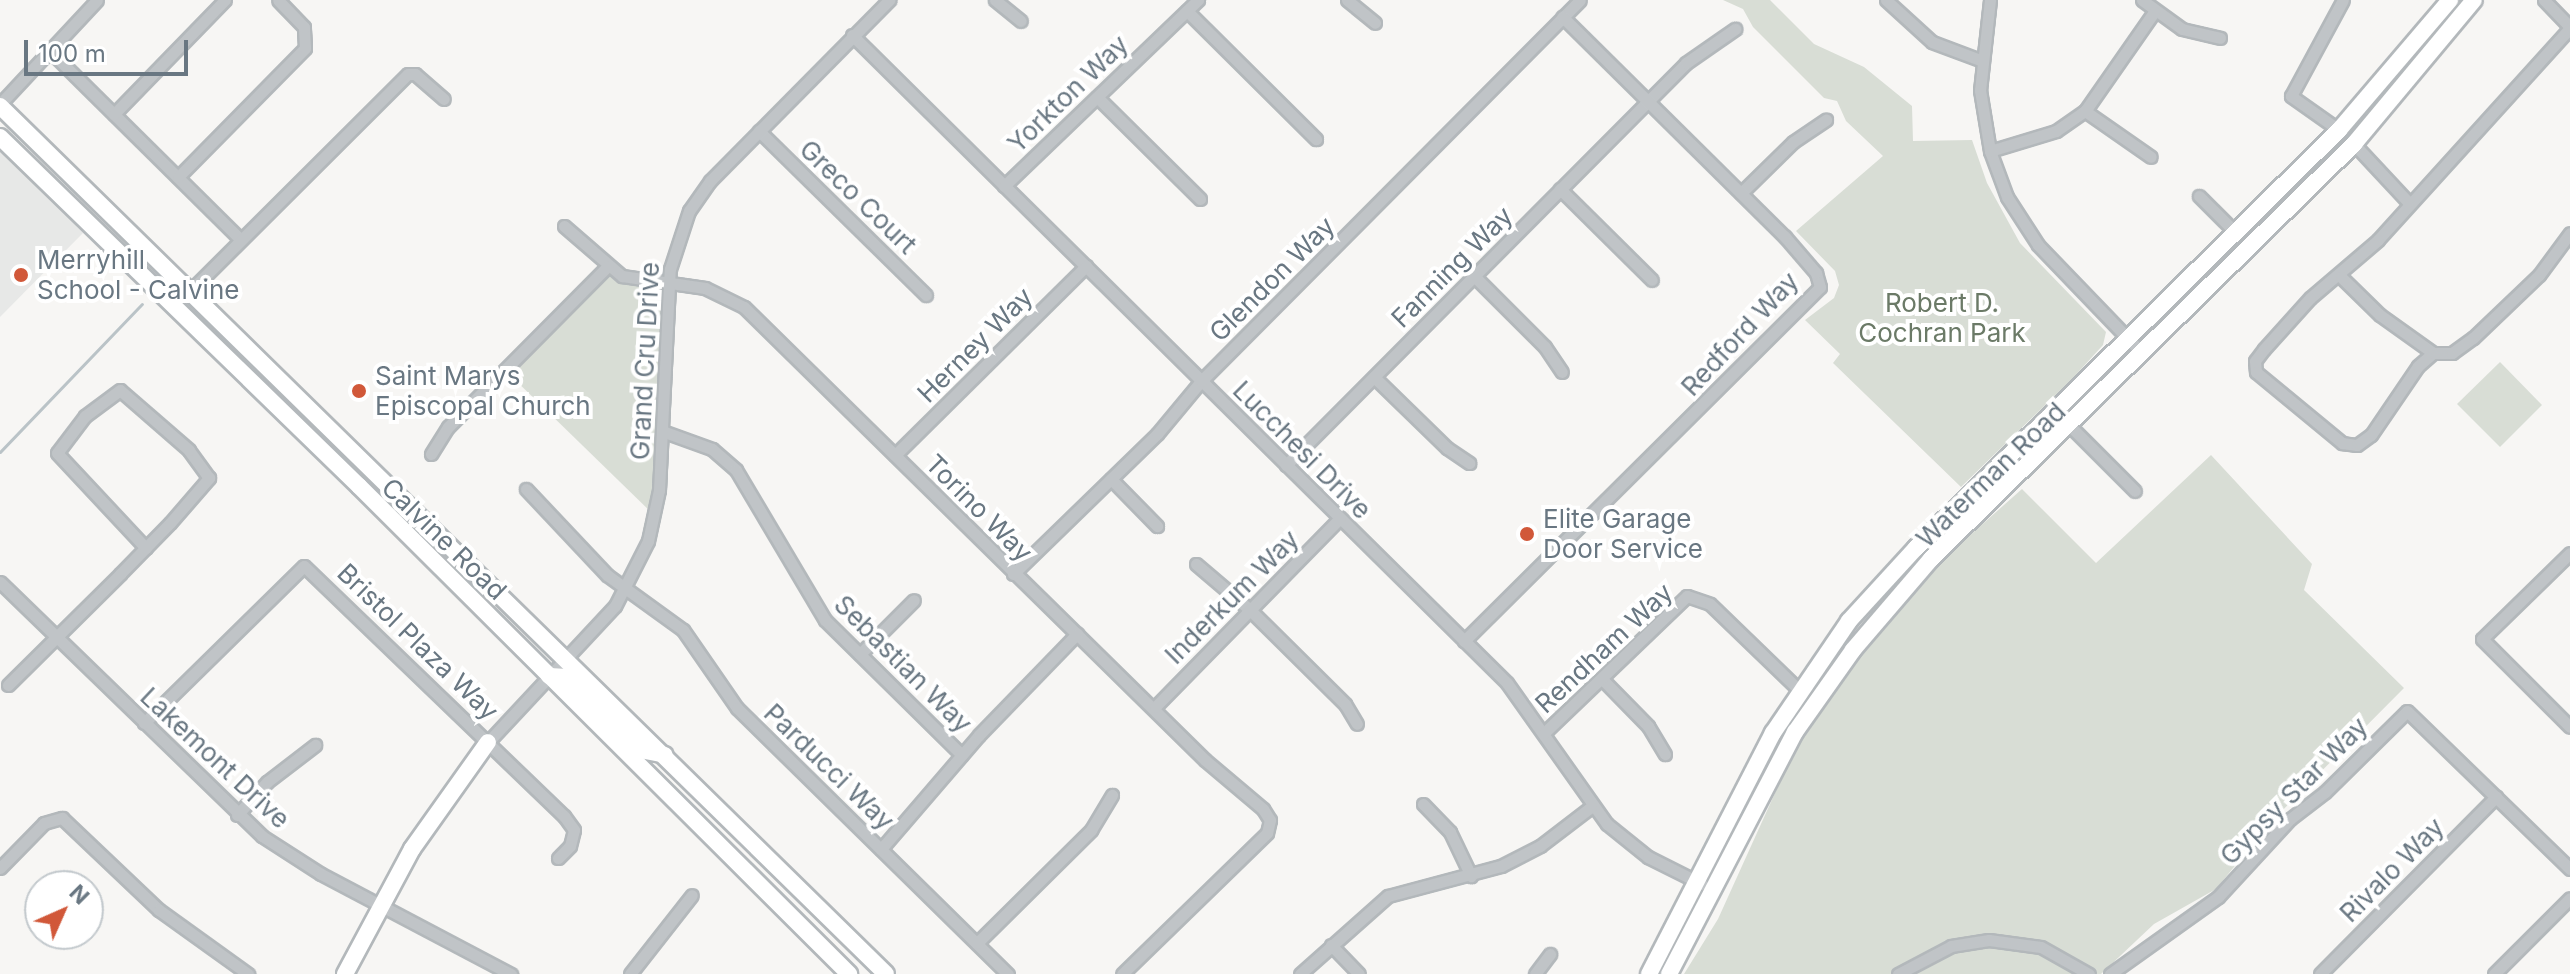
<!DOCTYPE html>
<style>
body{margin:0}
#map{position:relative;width:2570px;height:974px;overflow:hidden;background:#f7f6f4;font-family:Inter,sans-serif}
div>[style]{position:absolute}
.built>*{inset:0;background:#e7e8e7}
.green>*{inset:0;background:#d8ddd5}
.stream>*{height:3px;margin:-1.5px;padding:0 1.5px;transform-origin:1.5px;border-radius:1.5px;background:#bac3c7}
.roads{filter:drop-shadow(2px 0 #b3b8bb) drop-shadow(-2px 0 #b3b8bb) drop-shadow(0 2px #b3b8bb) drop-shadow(0 -2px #b3b8bb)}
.street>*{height:11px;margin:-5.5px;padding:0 5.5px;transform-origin:5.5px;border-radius:5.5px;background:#c0c4c7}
.secondary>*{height:16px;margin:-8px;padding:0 8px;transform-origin:8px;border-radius:8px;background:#fff}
.dots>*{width:22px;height:22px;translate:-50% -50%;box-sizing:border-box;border:4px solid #fff;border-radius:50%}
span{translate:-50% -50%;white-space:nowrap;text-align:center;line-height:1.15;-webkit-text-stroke:8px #fff;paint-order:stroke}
.street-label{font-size:26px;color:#697782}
.poi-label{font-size:26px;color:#697782}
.left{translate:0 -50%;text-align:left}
.park-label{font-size:26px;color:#6b7a67}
.north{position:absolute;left:24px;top:870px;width:80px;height:80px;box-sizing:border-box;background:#fff;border:2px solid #c3c9cd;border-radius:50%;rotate:45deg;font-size:22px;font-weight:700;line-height:32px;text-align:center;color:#697782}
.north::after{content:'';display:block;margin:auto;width:28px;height:36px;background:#d15839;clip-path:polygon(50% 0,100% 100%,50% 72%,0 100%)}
.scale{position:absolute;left:24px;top:40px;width:164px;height:36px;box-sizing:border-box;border:4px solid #697782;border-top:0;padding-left:10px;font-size:24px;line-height:28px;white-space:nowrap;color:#697782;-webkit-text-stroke:6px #fff;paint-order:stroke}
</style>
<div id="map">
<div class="built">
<i style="clip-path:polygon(0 152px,83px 233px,0 317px)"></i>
</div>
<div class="green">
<i style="clip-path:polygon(1723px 0,1770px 0,1814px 44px,1864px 67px,1912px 106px,1913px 141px,1972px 140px,1987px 183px,2020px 243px,2106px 332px,2103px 345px,2073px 378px,1961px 487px,1833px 363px,1840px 354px,1805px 320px,1834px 298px,1839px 285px,1835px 271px,1796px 231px,1883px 156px,1846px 121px,1837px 101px,1824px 98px,1753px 27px,1743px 9px)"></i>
<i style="clip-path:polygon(607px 267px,668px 285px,655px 516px,505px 370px)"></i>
<i style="clip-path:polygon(2500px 362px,2542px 405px,2500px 447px,2457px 404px)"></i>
<i style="clip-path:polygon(2211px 455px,2312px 564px,2304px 590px,2404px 688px,2269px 824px,2216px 889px,2154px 924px,2101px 974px,1684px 974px,1718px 919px,1804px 729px,1915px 584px,2022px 489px,2096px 563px)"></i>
</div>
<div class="stream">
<i style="left:0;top:452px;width:205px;rotate:-46.2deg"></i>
</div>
<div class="roads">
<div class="street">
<i style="left:995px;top:0;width:33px;rotate:39deg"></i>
<i style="left:1347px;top:0;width:36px;rotate:39deg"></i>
<i style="left:1886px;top:0;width:62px;rotate:42.4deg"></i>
<i style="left:1932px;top:42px;width:51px;rotate:20.6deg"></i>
<i style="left:1990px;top:0;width:91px;rotate:96.3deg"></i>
<i style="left:1980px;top:90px;width:62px;rotate:80.7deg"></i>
<i style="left:1990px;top:151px;width:49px;rotate:69.7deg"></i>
<i style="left:2007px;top:197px;width:57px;rotate:57.1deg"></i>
<i style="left:2038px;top:245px;width:149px;rotate:46.1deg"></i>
<i style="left:2142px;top:0;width:49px;rotate:35.9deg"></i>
<i style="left:2182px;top:29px;width:39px;rotate:13deg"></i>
<i style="left:2544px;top:0;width:37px;rotate:46deg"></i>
<i style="left:1187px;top:11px;width:182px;rotate:44.8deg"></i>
<i style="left:2570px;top:28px;width:286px;rotate:132.2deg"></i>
<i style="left:2378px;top:240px;width:89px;rotate:139.5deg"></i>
<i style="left:2310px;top:298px;width:69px;rotate:132deg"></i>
<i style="left:2264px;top:349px;width:15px;rotate:127deg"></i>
<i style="left:2255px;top:361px;width:11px;rotate:85deg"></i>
<i style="left:2256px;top:372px;width:112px;rotate:39.5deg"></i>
<i style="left:2342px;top:443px;width:15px;rotate:8deg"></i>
<i style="left:2357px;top:445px;width:17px;rotate:-36deg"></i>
<i style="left:2371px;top:435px;width:83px;rotate:-55.7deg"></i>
<i style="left:2418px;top:366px;width:20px;rotate:-41deg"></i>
<i style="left:2433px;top:353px;width:19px"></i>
<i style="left:2452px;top:353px;width:26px;rotate:-36deg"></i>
<i style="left:2473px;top:338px;width:91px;rotate:-43.7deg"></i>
<i style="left:2539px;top:275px;width:52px;rotate:-53.6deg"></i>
<i style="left:852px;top:35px;width:921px;rotate:44.69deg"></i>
<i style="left:1507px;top:683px;width:173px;rotate:54.7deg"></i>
<i style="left:1607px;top:824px;width:53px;rotate:38.8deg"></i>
<i style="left:1648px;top:857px;width:60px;rotate:26.6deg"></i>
<i style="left:51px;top:52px;width:267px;rotate:44.7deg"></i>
<i style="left:1097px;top:97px;width:145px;rotate:44.7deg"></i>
<i style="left:0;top:104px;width:142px;rotate:-47deg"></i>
<i style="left:2085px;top:111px;width:80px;rotate:34.9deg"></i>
<i style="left:114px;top:114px;width:159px;rotate:-45.8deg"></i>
<i style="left:2339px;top:130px;width:59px;rotate:-144.7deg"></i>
<i style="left:2291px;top:96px;width:109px;rotate:-61.6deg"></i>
<i style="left:759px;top:131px;width:234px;rotate:44.5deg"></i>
<i style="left:2354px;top:144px;width:79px;rotate:47deg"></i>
<i style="left:1990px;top:151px;width:69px;rotate:-16.9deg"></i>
<i style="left:2056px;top:131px;width:35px;rotate:-35deg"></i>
<i style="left:2085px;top:111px;width:121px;rotate:-55.1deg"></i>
<i style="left:178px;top:177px;width:181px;rotate:-45.4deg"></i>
<i style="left:305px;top:48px;width:21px;rotate:-93deg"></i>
<i style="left:304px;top:27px;width:37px;rotate:-134deg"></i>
<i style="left:1004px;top:186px;width:269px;rotate:-43.8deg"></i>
<i style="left:1560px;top:189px;width:129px;rotate:44.7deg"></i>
<i style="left:1741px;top:193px;width:73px;rotate:-44.4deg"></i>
<i style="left:1793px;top:142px;width:40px;rotate:-34deg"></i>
<i style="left:2199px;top:196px;width:51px;rotate:45deg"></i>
<i style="left:564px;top:226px;width:77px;rotate:40.8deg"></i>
<i style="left:622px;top:276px;width:84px;rotate:8.2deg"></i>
<i style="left:705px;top:288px;width:43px;rotate:26deg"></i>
<i style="left:744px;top:307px;width:646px;rotate:44.5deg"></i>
<i style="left:1205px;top:760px;width:76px;rotate:40.2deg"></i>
<i style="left:1263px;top:809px;width:13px;rotate:58deg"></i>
<i style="left:1270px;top:820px;width:13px;rotate:103deg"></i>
<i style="left:1267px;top:833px;width:202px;rotate:135.8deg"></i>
<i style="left:1474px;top:276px;width:100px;rotate:45deg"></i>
<i style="left:1545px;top:347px;width:30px;rotate:56deg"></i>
<i style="left:2341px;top:277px;width:54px;rotate:44.3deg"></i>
<i style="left:2380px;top:315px;width:65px;rotate:35.6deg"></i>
<i style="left:189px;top:292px;width:309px;rotate:-44.9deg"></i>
<i style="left:408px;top:74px;width:7px"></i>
<i style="left:415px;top:74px;width:38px;rotate:41deg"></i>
<i style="left:1374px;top:377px;width:102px;rotate:44.2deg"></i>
<i style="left:1447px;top:448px;width:27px;rotate:34deg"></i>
<i style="left:2069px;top:425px;width:93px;rotate:45deg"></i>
<i style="left:662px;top:431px;width:53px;rotate:19.8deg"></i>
<i style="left:712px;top:449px;width:32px;rotate:41deg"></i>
<i style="left:736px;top:470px;width:174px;rotate:59.3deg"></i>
<i style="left:825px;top:620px;width:192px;rotate:44.6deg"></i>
<i style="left:431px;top:454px;width:32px;rotate:-58deg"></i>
<i style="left:448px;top:427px;width:226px;rotate:-45.2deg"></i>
<i style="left:895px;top:455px;width:269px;rotate:-44.7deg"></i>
<i style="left:1286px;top:465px;width:567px;rotate:-45.14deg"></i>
<i style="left:1686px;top:63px;width:60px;rotate:-34.8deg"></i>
<i style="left:1111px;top:479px;width:66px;rotate:45.6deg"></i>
<i style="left:526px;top:489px;width:118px;rotate:46.7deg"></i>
<i style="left:607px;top:575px;width:94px;rotate:35.9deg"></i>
<i style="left:683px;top:630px;width:95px;rotate:55.3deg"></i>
<i style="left:737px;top:708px;width:380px;rotate:44.5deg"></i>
<i style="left:2570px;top:553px;width:123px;rotate:135.7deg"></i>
<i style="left:2482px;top:639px;width:124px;rotate:45deg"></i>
<i style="left:1196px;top:564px;width:71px;rotate:40.4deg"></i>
<i style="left:1250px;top:610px;width:134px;rotate:44.7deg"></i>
<i style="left:1345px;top:704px;width:23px;rotate:59deg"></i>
<i style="left:1013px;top:574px;width:201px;rotate:-44.2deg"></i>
<i style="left:1157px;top:434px;width:69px;rotate:-50.3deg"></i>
<i style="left:1201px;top:381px;width:537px;rotate:-45.15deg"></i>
<i style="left:0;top:582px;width:365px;rotate:44.1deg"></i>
<i style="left:262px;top:836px;width:70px;rotate:32.8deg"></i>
<i style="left:321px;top:874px;width:215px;rotate:27.8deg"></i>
<i style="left:1464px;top:641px;width:502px;rotate:-44.84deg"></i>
<i style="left:1820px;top:287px;width:15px;rotate:-106deg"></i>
<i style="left:1816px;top:273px;width:48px;rotate:-130.7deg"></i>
<i style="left:1785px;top:237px;width:313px;rotate:-135.3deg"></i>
<i style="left:860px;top:654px;width:76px;rotate:-45deg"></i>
<i style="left:1602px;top:679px;width:66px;rotate:45.6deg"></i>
<i style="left:1648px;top:726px;width:33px;rotate:59deg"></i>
<i style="left:8px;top:685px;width:158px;rotate:-44.7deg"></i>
<i style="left:120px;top:574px;width:71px;rotate:-45.6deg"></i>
<i style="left:170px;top:523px;width:60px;rotate:-49.1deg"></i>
<i style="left:209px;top:478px;width:34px;rotate:-126deg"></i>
<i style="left:189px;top:450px;width:91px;rotate:-139deg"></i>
<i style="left:120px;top:390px;width:44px;rotate:143.4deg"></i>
<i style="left:85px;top:416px;width:46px;rotate:127.1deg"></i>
<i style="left:57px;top:453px;width:130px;rotate:46.9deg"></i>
<i style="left:1155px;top:707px;width:264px;rotate:-45.6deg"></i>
<i style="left:144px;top:723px;width:224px;rotate:-44.5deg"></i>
<i style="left:304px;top:566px;width:361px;rotate:43.9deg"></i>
<i style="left:564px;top:816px;width:17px;rotate:54deg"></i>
<i style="left:574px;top:830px;width:16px;rotate:104deg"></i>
<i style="left:570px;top:846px;width:17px;rotate:135deg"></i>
<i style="left:1544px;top:733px;width:198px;rotate:-43.8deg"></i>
<i style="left:1687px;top:596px;width:24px;rotate:19deg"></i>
<i style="left:1710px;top:604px;width:124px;rotate:44deg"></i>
<i style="left:488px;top:742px;width:186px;rotate:-47deg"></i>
<i style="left:615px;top:606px;width:73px;rotate:-63.1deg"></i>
<i style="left:648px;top:541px;width:52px;rotate:-77.8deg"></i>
<i style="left:659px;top:490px;width:221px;rotate:-87.2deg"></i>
<i style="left:670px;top:269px;width:61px;rotate:-71.9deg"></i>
<i style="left:689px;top:211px;width:37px;rotate:-55deg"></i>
<i style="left:710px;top:181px;width:255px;rotate:-45.3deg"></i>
<i style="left:1423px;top:804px;width:39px;rotate:46deg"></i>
<i style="left:1450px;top:832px;width:49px;rotate:64.5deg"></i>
<i style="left:237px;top:815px;width:45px;rotate:-47.7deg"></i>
<i style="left:267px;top:782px;width:61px;rotate:-37.6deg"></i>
<i style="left:881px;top:849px;width:150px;rotate:-49.3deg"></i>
<i style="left:979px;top:735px;width:141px;rotate:-45.9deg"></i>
<i style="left:0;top:868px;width:63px;rotate:-45.6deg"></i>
<i style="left:44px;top:823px;width:19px;rotate:-16deg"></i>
<i style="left:62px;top:818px;width:134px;rotate:43.5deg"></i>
<i style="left:159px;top:910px;width:110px;rotate:35.7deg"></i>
<i style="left:977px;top:943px;width:161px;rotate:-44.7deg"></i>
<i style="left:1091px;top:830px;width:41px;rotate:-59deg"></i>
<i style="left:1331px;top:945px;width:40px;rotate:46deg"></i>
<i style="left:630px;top:974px;width:100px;rotate:-51.9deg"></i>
<i style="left:1300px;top:974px;width:118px;rotate:-41.6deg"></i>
<i style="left:1388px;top:896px;width:117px;rotate:-14.9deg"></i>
<i style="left:1501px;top:866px;width:44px;rotate:-27.1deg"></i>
<i style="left:1540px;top:846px;width:64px;rotate:-37.4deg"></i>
<i style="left:1535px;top:974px;width:25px;rotate:-53deg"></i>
<i style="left:1898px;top:974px;width:60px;rotate:-27.8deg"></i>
<i style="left:1951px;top:946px;width:38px;rotate:-9deg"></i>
<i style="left:1989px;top:940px;width:52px;rotate:7.7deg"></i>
<i style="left:2041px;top:947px;width:55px;rotate:29.4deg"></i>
<i style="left:2110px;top:974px;width:133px;rotate:-35.5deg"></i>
<i style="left:2218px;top:897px;width:106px;rotate:-47.3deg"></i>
<i style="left:2290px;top:819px;width:44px;rotate:-37.6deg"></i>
<i style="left:2325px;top:792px;width:115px;rotate:-44.6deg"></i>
<i style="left:2407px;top:711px;width:227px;rotate:44.1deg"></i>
<i style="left:2320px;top:974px;width:250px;rotate:-45.2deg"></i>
<i style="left:2494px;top:974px;width:107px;rotate:-45deg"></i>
</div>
<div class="secondary">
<i style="left:0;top:106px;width:1240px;rotate:44.41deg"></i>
<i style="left:0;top:137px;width:501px;rotate:44.19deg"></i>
<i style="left:359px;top:486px;width:692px;rotate:44.88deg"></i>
<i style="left:549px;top:676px;width:18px;rotate:3deg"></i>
<i style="left:567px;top:677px;width:103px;rotate:45deg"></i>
<i style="left:640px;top:750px;width:25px;rotate:11deg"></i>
<i style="left:345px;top:974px;width:142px;rotate:-61.8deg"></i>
<i style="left:412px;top:849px;width:131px;rotate:-54.6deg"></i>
<i style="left:1649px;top:974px;width:271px;rotate:-62.8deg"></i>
<i style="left:1773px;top:733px;width:135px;rotate:-55.8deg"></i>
<i style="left:1849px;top:621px;width:99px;rotate:-47.5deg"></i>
<i style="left:1916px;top:548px;width:595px;rotate:-44.66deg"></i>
<i style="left:2339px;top:130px;width:171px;rotate:-49.5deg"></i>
<i style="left:1669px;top:974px;width:273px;rotate:-62.5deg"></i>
<i style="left:1795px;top:732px;width:100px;rotate:-54.7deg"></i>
<i style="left:1853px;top:650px;width:120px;rotate:-49.4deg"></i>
<i style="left:1931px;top:559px;width:593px;rotate:-44.45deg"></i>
<i style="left:2354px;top:144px;width:187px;rotate:-50.2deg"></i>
</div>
</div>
<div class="dots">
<i style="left:21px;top:275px;background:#d15839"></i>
<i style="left:359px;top:391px;background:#d15839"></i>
<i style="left:1527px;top:534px;background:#d15839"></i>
</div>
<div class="street-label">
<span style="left:1068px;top:94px;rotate:-44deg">Yorkton Way</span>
<span style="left:858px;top:197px;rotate:44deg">Greco Court</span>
<span style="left:1452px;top:267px;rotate:-45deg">Fanning Way</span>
<span style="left:1272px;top:279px;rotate:-45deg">Glendon Way</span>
<span style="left:1740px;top:334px;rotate:-47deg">Redford Way</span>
<span style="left:975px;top:345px;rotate:-45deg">Herney Way</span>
<span style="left:645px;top:361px;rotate:-87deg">Grand Cru Drive</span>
<span style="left:1302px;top:450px;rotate:45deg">Lucchesi Drive</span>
<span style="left:1991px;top:475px;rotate:-44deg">Waterman Road</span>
<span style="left:979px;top:508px;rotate:45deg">Torino Way</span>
<span style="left:444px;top:539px;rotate:44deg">Calvine Road</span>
<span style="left:1232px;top:597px;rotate:-45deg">Inderkum Way</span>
<span style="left:418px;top:642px;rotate:44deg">Bristol Plaza Way</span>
<span style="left:1604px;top:648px;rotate:-43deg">Rendham Way</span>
<span style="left:903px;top:664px;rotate:45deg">Sebastian Way</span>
<span style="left:215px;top:758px;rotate:43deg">Lakemont Drive</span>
<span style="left:829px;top:767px;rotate:44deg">Parducci Way</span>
<span style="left:2294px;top:791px;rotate:-45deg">Gypsy Star Way</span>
<span style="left:2392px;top:870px;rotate:-45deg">Rivalo Way</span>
</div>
<div class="poi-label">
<span class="left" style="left:37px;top:275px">Merryhill<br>School - Calvine</span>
<span class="left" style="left:375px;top:391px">Saint Marys<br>Episcopal Church</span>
<span class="left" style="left:1543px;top:534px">Elite Garage<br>Door Service</span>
</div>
<div class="park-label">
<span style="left:1942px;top:318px">Robert D.<br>Cochran Park</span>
</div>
<div class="north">N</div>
<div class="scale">100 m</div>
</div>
